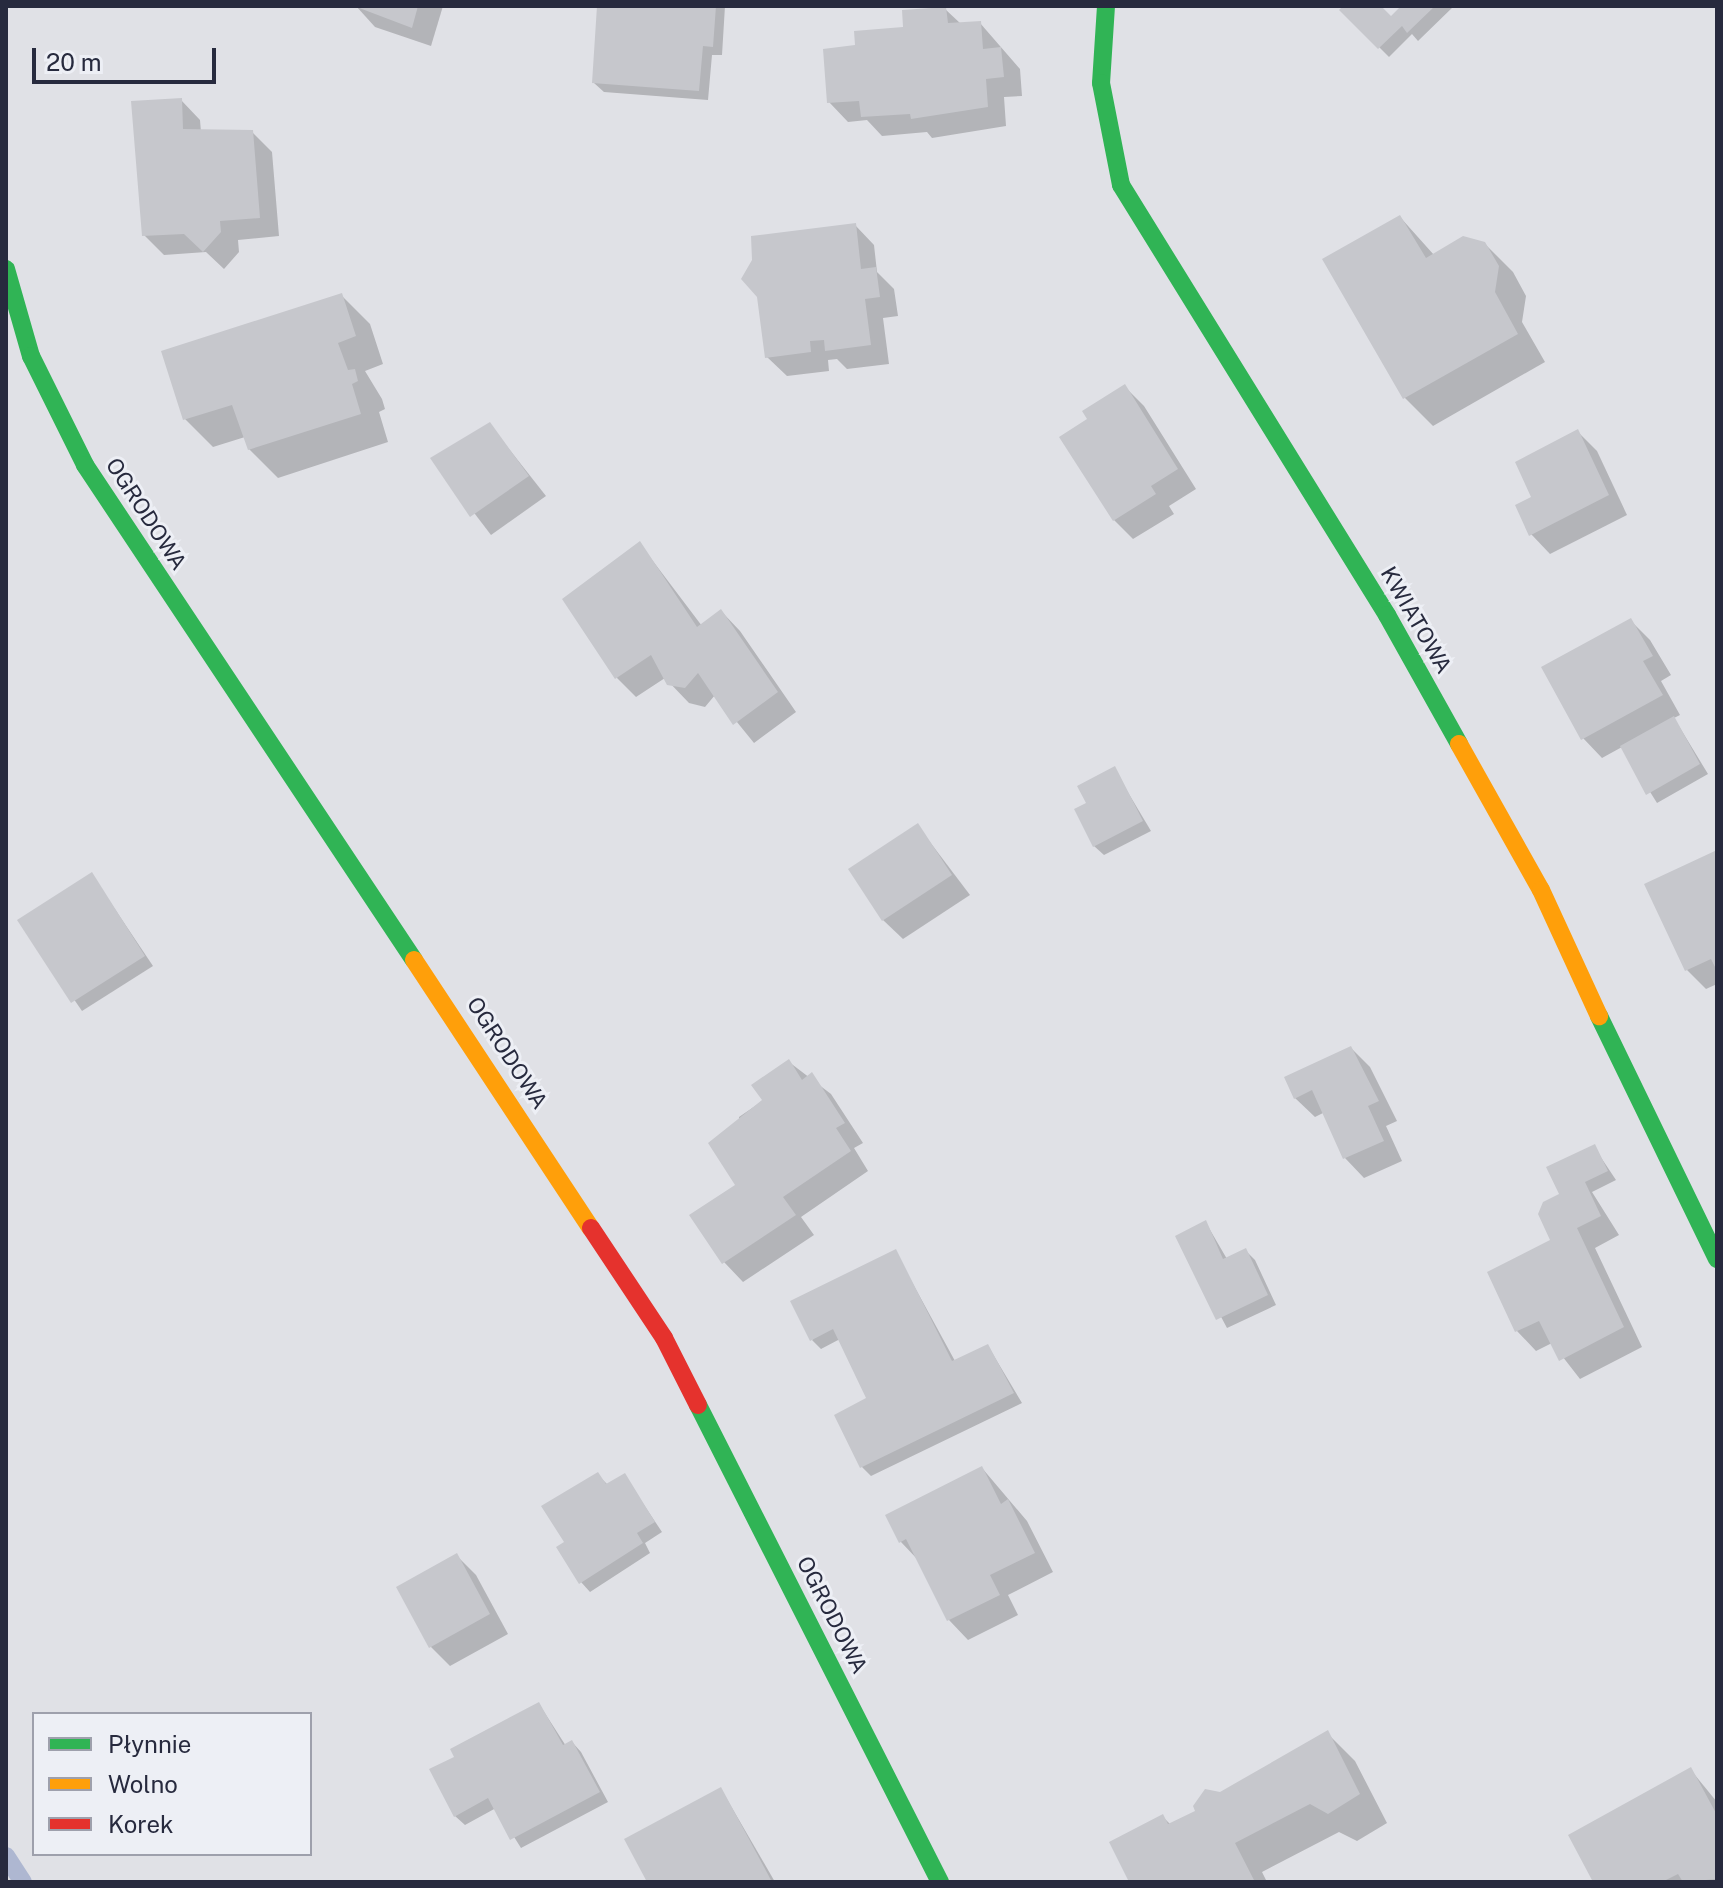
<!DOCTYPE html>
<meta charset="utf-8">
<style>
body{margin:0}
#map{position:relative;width:1723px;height:1888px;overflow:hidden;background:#e0e1e6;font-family:"Public Sans",sans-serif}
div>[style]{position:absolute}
.shadow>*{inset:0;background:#0003}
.stream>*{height:18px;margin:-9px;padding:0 9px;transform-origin:9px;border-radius:9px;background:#aeb7d1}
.building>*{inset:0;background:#c6c7cc}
.fast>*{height:18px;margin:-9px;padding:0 9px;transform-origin:9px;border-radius:9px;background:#30b455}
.slow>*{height:18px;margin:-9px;padding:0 9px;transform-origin:9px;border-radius:9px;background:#ff9f0a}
.jam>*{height:18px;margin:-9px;padding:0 9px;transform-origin:9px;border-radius:9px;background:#e5322d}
span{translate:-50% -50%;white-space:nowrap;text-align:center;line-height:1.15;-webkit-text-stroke:6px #edeff5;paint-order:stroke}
.street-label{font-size:22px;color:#272a3e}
.frame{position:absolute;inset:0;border:8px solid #272a3e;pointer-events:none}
.legend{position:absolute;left:32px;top:1712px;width:280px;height:144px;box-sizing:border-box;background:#edeff5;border:2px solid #9ea0ac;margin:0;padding:10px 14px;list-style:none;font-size:24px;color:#272a3e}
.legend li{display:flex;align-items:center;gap:16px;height:40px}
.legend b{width:40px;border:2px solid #9ea0ac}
.scale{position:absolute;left:32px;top:48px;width:184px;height:36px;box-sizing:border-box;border:4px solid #272a3e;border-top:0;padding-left:10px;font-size:24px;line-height:28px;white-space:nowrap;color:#272a3e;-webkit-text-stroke:6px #edeff5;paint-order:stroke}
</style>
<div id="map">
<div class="shadow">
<i style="clip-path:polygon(356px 6px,443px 6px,431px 46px,375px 27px)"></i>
<i style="clip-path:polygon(599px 6px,725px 6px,722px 55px,712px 55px,708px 100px,604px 92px,594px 83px)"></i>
<i style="clip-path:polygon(1346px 6px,1378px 6px,1391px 19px,1404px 6px,1454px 6px,1418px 41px,1412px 34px,1389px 57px,1342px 10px)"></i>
<i style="clip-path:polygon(945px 9px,961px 24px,980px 23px,1020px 69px,1022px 96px,1004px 97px,1006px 126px,932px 138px,927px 132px,882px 136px,867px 120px,848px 122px,829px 102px,858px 47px)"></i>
<i style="clip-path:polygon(181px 100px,200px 120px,201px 132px,252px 132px,272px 152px,279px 236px,238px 240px,239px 252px,224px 269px,206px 252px,164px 255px,144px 235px)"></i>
<i style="clip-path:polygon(1400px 217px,1434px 255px,1484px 243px,1513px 272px,1526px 296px,1522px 322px,1545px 362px,1433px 426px,1405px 398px,1325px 260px)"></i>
<i style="clip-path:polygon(855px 225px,874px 245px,877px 272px,894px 289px,898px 316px,883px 318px,889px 364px,847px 369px,837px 359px,828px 360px,829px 371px,787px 376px,767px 357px)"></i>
<i style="clip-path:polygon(342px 296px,370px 324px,383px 364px,365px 371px,382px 399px,385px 409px,379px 412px,388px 442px,278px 478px,249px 449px,245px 437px,213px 447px,185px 419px)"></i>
<i style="clip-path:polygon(1125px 387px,1144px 406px,1196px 489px,1169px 506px,1174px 514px,1133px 539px,1114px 520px,1089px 419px)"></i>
<i style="clip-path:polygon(490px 425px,546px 496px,491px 535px,433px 459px)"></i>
<i style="clip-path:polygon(1578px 432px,1597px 451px,1627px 515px,1550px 554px,1531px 534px,1533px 498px)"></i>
<i style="clip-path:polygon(640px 544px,702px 626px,721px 611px,740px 631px,796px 712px,754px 743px,715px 695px,705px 707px,689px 703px,665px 678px,636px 697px,617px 678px)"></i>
<i style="clip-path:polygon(1630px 620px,1650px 640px,1671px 675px,1661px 681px,1680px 715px,1674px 718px,1708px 774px,1657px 803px,1622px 747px,1602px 758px,1583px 738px)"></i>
<i style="clip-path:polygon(1114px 769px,1151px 831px,1104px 855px,1094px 846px,1089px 804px)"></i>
<i style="clip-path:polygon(917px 825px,970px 895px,903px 939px,883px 920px)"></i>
<i style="clip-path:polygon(1717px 853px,1717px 984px,1706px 989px,1687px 970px)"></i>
<i style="clip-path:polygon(92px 875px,153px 966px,82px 1011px,20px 921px)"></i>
<i style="clip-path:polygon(1351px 1048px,1370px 1067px,1397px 1121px,1386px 1126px,1402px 1161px,1364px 1178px,1345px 1158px,1325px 1112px,1315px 1117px,1295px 1098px)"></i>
<i style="clip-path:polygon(789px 1062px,831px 1094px,863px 1143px,854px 1148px,868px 1171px,801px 1217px,814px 1235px,743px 1282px,724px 1262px,738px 1185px,739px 1117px,764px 1100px)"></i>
<i style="clip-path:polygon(1594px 1147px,1616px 1180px,1592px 1192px,1619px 1235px,1595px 1248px,1642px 1347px,1580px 1379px,1552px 1343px,1536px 1351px,1517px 1331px,1489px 1273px,1553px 1241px,1561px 1195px)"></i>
<i style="clip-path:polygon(1206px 1223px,1227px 1259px,1245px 1250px,1255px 1260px,1276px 1305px,1227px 1328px,1178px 1236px)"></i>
<i style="clip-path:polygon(895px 1251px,955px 1361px,988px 1346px,1022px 1403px,871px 1476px,862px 1467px,869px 1399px,840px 1339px,821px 1349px,812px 1340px)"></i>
<i style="clip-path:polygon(982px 1468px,1027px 1521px,1053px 1572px,1008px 1595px,1018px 1615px,968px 1640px,949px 1620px,919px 1561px,901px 1542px,887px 1516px)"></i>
<i style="clip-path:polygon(598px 1475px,608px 1485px,624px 1475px,662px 1532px,645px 1543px,650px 1553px,590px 1592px,581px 1582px,567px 1542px)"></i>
<i style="clip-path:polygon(457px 1556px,476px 1575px,508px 1634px,450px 1666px,431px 1647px)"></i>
<i style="clip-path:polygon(539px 1704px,566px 1746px,572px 1742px,581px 1752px,608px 1802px,521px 1848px,496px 1808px,465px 1825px,455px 1816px,456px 1758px)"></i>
<i style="clip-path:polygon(1327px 1733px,1355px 1761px,1387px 1823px,1357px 1841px,1339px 1832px,1262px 1872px,1267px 1882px,1131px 1882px,1163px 1817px,1171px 1825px,1197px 1812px)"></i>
<i style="clip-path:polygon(1690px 1769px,1717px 1802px,1717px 1882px,1595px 1882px)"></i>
<i style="clip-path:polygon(721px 1789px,775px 1882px,649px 1882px)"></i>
</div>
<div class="stream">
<i style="left:6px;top:1856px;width:31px;rotate:57deg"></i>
</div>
<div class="building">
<i style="clip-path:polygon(354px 6px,418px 6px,412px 28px)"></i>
<i style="clip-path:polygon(597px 6px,716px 6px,713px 47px,703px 46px,699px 91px,592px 83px)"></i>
<i style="clip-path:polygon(1343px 6px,1381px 6px,1391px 16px,1401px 6px,1435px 6px,1407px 33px,1402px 26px,1378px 49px,1339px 10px)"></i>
<i style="clip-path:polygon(946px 7px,948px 23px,981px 21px,983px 49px,1001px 47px,1004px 77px,986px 79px,988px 107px,911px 119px,910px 114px,861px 117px,859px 101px,827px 103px,823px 49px,855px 45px,854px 31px,903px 27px,902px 10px)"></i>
<i style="clip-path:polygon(182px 98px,183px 129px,253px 130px,260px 218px,220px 221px,221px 232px,203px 252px,184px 234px,142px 236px,131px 101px)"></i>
<i style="clip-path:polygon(1400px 215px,1426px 258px,1463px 236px,1485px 242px,1499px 266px,1495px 292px,1518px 334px,1403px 399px,1322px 259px)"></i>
<i style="clip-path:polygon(856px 223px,861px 269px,876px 267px,880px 297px,865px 299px,871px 345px,825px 351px,824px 340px,810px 341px,811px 352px,765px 358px,757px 297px,741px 279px,752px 260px,751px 236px)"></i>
<i style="clip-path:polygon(342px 293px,356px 336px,338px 343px,348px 370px,355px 369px,358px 381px,352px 384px,361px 414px,248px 450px,232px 405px,183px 420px,161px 351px)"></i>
<i style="clip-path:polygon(1125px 384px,1178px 469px,1151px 486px,1156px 494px,1113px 521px,1059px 437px,1087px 419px,1082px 411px)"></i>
<i style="clip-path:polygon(490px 422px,529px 476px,470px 517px,430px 458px)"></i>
<i style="clip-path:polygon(1578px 429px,1609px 495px,1529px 536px,1515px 505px,1531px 497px,1515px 462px)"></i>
<i style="clip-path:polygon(640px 541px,697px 627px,721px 609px,778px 692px,733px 725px,698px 673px,685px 688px,667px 685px,651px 655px,615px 679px,562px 599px)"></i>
<i style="clip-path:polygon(1631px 618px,1653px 656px,1643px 661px,1663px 695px,1581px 740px,1541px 667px)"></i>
<i style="clip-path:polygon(1674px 716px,1700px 764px,1646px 795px,1620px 746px)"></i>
<i style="clip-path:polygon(1115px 766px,1143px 821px,1093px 847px,1074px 809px,1086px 803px,1077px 786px)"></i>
<i style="clip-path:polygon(918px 823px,952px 875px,882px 921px,848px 869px)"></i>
<i style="clip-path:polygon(1717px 850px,1717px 971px,1711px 959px,1685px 971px,1644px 884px)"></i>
<i style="clip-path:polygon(92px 872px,145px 956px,71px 1003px,17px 920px)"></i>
<i style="clip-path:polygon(1351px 1046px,1379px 1101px,1368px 1106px,1384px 1141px,1343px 1159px,1312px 1090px,1294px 1099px,1284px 1077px)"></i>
<i style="clip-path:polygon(789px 1059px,802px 1080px,812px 1072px,845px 1123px,836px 1128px,851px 1151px,783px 1197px,796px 1215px,722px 1264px,689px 1215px,735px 1185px,708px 1143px,762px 1100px,751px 1085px)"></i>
<i style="clip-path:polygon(1595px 1144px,1608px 1171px,1585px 1182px,1601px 1216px,1577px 1228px,1624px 1327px,1559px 1361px,1539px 1321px,1515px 1332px,1487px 1272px,1550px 1240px,1538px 1214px,1543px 1202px,1559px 1194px,1546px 1167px)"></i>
<i style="clip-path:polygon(1206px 1220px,1223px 1259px,1246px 1248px,1268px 1295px,1216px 1320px,1175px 1236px)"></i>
<i style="clip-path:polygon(896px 1249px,952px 1361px,988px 1344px,1014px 1393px,860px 1468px,834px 1415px,866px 1398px,833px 1329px,810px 1341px,790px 1301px)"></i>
<i style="clip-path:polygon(982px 1466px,1001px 1504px,1008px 1499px,1035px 1553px,990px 1575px,1000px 1595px,947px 1621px,906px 1539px,899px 1543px,885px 1515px)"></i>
<i style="clip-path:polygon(598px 1472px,606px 1484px,625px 1473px,655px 1522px,637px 1533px,643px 1543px,579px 1584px,556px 1547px,564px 1542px,541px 1506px)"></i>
<i style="clip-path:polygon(457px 1553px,490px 1614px,429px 1648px,396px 1587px)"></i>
<i style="clip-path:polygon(539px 1702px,563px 1745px,572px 1740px,600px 1792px,510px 1840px,488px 1798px,454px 1817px,429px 1769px,454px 1757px,450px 1749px)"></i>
<i style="clip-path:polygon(1328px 1730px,1360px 1794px,1328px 1814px,1310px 1804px,1235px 1843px,1255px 1882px,1129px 1882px,1109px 1842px,1163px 1814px,1168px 1824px,1195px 1811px,1193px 1806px,1205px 1789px,1220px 1792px)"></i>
<i style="clip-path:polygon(1691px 1767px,1717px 1815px,1717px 1879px,1683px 1882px,1678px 1874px,1662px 1882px,1593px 1882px,1568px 1835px)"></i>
<i style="clip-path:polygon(721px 1787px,772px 1882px,647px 1882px,624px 1839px)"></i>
</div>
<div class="fast">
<i style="left:1106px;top:6px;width:77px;rotate:93.7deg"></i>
<i style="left:1101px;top:83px;width:104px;rotate:78.9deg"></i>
<i style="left:1121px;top:185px;width:506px;rotate:58.26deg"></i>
<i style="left:1387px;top:615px;width:148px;rotate:60.8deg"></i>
<i style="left:6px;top:269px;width:91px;rotate:74deg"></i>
<i style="left:31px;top:356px;width:122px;rotate:63.6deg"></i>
<i style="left:85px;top:465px;width:594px;rotate:56.39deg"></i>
<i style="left:1599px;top:1016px;width:270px;rotate:64.1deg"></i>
<i style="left:698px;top:1405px;width:535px;rotate:63.1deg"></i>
</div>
<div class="slow">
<i style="left:1459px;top:744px;width:167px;rotate:60.7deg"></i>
<i style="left:1541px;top:890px;width:139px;rotate:65.3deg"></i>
<i style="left:414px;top:960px;width:321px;rotate:56.6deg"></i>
</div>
<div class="jam">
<i style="left:591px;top:1228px;width:132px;rotate:56.4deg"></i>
<i style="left:664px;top:1338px;width:75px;rotate:63.1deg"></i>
</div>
<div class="street-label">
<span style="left:146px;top:514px;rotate:57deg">OGRODOWA</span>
<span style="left:1416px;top:620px;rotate:60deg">KWIATOWA</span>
<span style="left:507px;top:1053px;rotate:57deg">OGRODOWA</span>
<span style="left:832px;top:1615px;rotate:63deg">OGRODOWA</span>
</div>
<div class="frame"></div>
<ul class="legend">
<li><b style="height:10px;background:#30b455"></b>Płynnie</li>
<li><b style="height:10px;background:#ff9f0a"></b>Wolno</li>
<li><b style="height:10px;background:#e5322d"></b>Korek</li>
</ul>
<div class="scale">20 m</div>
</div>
